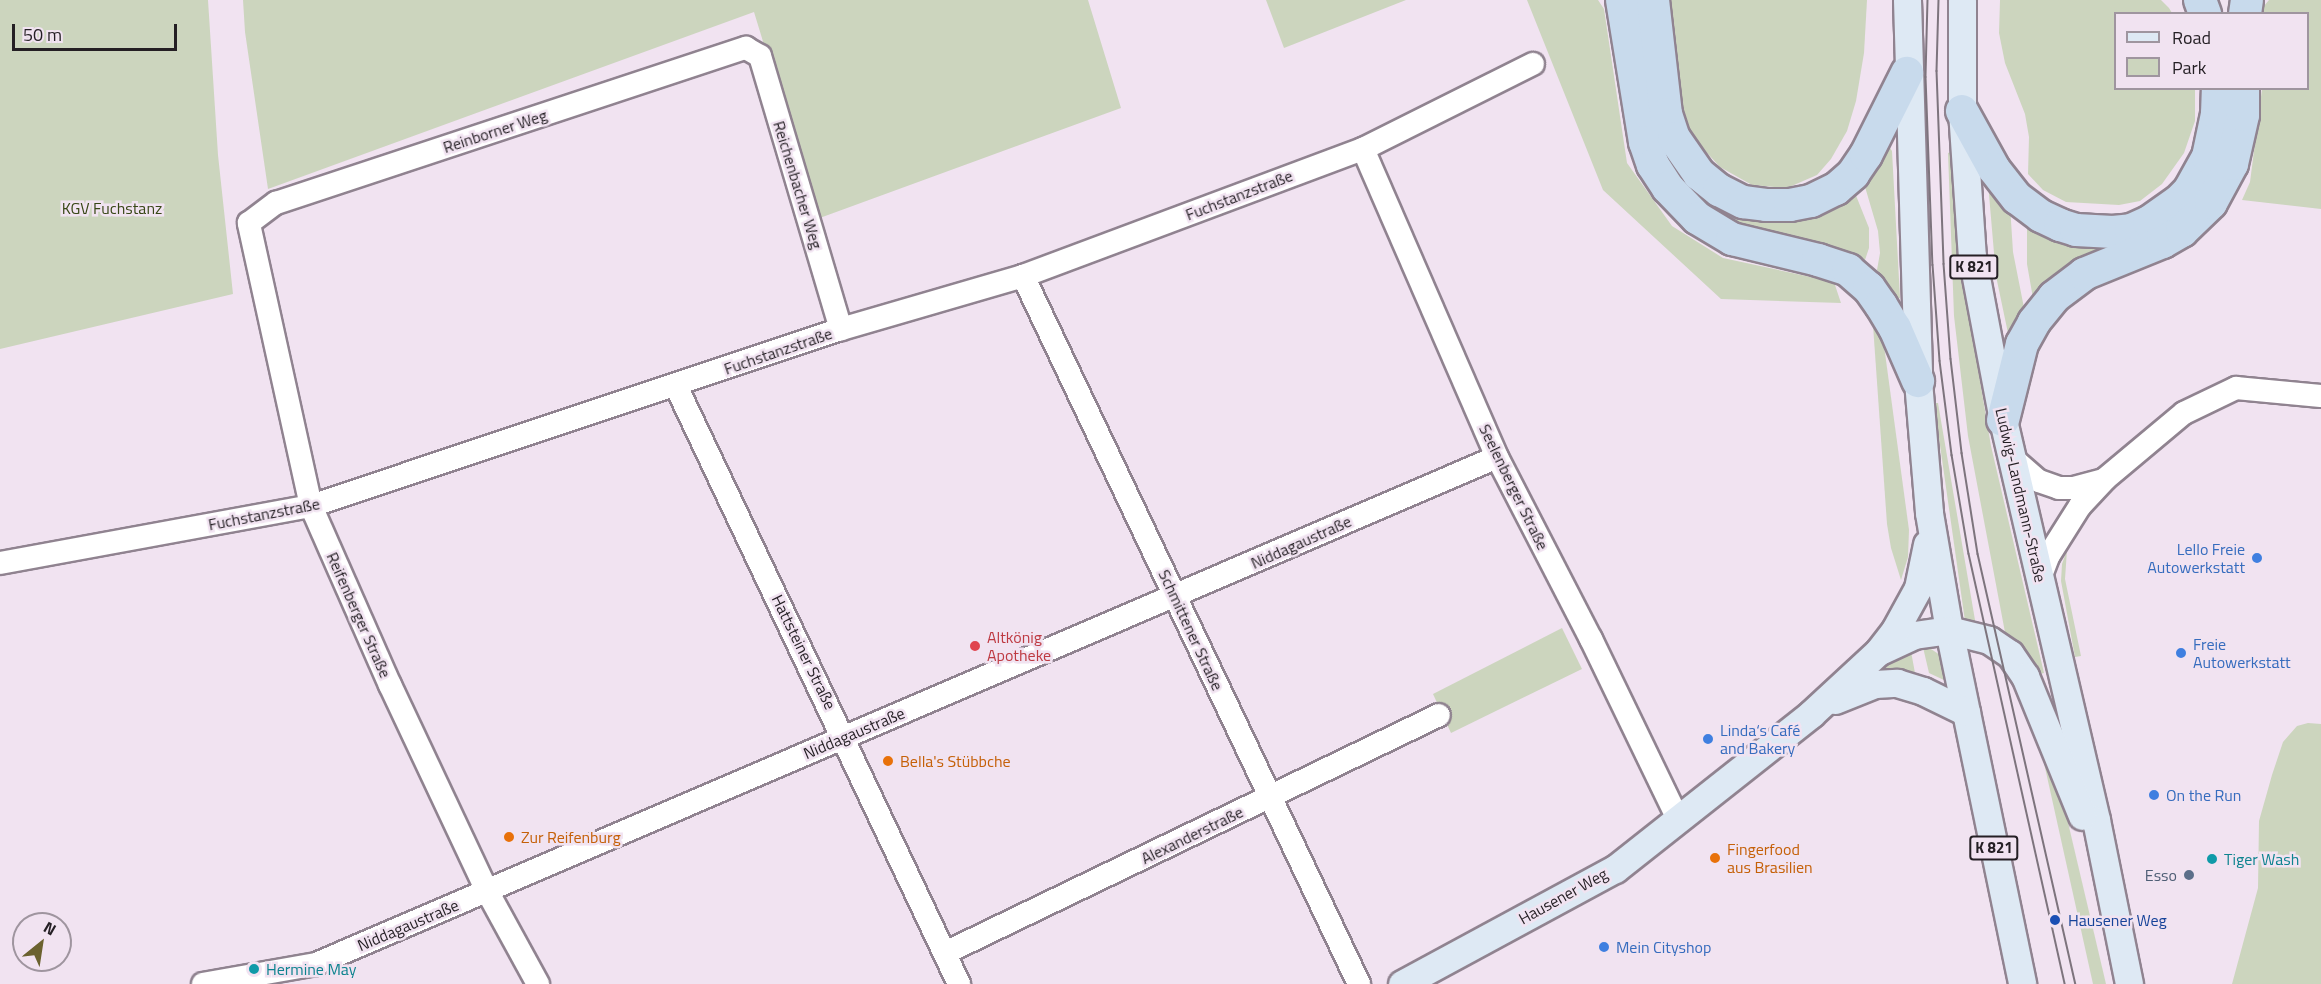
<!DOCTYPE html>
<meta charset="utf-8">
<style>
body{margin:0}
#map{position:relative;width:2321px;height:984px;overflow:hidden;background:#f1e3f1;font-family:"Titillium Web",sans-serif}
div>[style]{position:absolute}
.green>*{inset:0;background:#ccd5be}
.roads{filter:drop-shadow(2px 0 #908390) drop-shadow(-2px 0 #908390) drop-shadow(0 2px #908390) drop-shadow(0 -2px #908390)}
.minor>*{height:22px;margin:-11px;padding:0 11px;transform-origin:11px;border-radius:11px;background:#fff}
.major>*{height:27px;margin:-13.5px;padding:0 13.5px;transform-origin:13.5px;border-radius:13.5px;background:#dee9f4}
.highway>*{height:32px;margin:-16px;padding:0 16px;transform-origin:16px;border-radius:16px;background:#c8daec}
.tram>*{height:1.5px;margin:-0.75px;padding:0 0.75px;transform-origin:0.75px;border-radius:0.75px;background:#7d747d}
.dots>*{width:16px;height:16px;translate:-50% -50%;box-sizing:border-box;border:3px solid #f1e3f1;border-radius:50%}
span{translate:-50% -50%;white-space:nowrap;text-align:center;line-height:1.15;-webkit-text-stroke:5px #f1e3f1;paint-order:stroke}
.shield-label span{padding:2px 4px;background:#f1e3f1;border:2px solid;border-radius:4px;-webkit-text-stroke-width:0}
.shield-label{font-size:15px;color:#241f24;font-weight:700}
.street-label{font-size:16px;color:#241f24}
.park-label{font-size:16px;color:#384716}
.shop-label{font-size:16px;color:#366cbe}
.right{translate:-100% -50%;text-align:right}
.left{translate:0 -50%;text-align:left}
.health-label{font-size:16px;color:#be3a42}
.food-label{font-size:16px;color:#c56008}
.culture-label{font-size:16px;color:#0d838f}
.service-label{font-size:16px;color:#4e5e75}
.transit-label{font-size:16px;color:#164399}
.legend{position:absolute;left:2114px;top:12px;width:195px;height:78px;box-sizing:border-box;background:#f1e3f1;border:2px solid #9f959f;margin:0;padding:8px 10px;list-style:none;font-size:18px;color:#241f24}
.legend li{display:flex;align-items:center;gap:12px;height:30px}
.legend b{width:30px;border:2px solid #9f959f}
.north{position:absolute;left:12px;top:912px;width:60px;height:60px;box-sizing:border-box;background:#f1e3f1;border:2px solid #9f959f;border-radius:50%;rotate:30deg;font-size:16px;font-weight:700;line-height:24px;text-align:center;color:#241f24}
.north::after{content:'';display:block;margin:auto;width:21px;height:27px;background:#6b622f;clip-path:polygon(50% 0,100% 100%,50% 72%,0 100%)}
.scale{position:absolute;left:12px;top:24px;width:165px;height:27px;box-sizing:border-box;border:3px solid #241f24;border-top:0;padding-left:8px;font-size:18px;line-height:21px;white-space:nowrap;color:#241f24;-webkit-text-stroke:4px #f1e3f1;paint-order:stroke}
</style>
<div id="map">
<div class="green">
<i style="clip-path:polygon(0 0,208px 0,218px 155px,233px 294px,0 349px)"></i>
<i style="clip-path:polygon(243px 0,1088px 0,1121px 108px,817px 219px,754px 12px,268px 189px,245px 32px)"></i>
<i style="clip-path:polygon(1266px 0,1406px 0,1284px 48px)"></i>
<i style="clip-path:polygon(1527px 0,1598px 0,1604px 9px,1627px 163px,1672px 226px,1723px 258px,1834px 282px,1841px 303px,1721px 299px,1603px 190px)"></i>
<i style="clip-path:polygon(1670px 0,1867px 0,1864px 53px,1856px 101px,1847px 131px,1831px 159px,1817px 175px,1787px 188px,1752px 185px,1720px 167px,1696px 141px,1684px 119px,1676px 87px)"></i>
<i style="clip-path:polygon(2000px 0,2161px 0,2169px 8px,2172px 13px,2116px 14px,2116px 88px,2195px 89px,2195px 121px,2184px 153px,2162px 184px,2140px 201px,2119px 205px,2066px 202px,2043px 190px,2028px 174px,2029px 137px,2025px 114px,2005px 63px,1999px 33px)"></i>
<i style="clip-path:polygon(2269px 0,2321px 0,2321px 209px,2242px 200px,2250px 182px,2262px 89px,2308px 88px,2308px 14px,2264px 13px,2264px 6px)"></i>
<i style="clip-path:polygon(1888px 145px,1892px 151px,1900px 298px,1897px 299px,1877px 270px,1880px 253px,1878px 231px,1863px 180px)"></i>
<i style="clip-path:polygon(1659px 147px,1709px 194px,1853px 188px,1869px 228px,1869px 248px,1865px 260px,1761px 232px,1713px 211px,1682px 184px)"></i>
<i style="clip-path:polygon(1951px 152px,1978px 369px,1991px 446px,2044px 673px,2036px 675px,2007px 643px,1968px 436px,1954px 316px,1948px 153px)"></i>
<i style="clip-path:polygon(2224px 160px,2034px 304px,2027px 264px,2027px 219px,2100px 244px)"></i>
<i style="clip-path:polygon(1988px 183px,2010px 205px,2013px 252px,2026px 318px,2009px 338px,1996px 276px)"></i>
<i style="clip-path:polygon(1872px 311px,1881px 331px,1885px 353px,1909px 530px,1908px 557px,1901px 580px,1891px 548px,1887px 524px)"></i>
<i style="clip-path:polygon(1934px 403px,1938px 403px,1976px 626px,1965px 621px)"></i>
<i style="clip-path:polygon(2067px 550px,2065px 579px,2081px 656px,2075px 657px,2061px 581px,2062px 564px)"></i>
<i style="clip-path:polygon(1562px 628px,1582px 669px,1451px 733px,1433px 694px)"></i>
<i style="clip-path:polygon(1922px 643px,1940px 655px,1946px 681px,1929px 673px)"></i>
<i style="clip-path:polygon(1910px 646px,1915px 673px,1896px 669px,1876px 673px,1873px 664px)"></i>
<i style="clip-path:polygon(2308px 723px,2321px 724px,2321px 984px,2232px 984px,2258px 888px,2259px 821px,2272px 775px,2283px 742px,2297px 726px)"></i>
<i style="clip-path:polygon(2044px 763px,2053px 772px,2062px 797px,2106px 984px,2093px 984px)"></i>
</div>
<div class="roads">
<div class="minor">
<i style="left:1363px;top:149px;width:336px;rotate:66.5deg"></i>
<i style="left:1497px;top:457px;width:205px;rotate:62.7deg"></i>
<i style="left:1591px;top:639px;width:200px;rotate:64.2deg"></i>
<i style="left:1023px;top:276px;width:784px;rotate:64.61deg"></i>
<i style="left:676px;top:386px;width:662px;rotate:64.67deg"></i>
<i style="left:2010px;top:456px;width:38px;rotate:41deg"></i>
<i style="left:2039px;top:481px;width:21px;rotate:19deg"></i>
<i style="left:2059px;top:488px;width:15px"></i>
<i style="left:2074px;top:488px;width:30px;rotate:-15deg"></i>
<i style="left:0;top:563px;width:316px;rotate:-10.4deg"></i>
<i style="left:311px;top:506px;width:559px;rotate:-18.47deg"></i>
<i style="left:841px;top:329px;width:190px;rotate:-16.2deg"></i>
<i style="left:1023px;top:276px;width:363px;rotate:-20.5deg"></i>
<i style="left:1363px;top:149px;width:190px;rotate:-26.6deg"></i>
<i style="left:2040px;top:578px;width:25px;rotate:-69deg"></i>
<i style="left:2049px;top:555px;width:58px;rotate:-57.7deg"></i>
<i style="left:2080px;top:506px;width:37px;rotate:-47deg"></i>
<i style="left:2105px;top:479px;width:103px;rotate:-39.9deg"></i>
<i style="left:2184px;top:413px;width:58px;rotate:-25.7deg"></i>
<i style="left:2236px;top:388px;width:85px;rotate:5.4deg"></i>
<i style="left:945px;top:953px;width:548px;rotate:-25.72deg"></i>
<i style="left:203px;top:984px;width:115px;rotate:-10deg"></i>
<i style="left:316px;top:964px;width:1285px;rotate:-23.23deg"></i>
<i style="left:538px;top:984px;width:106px;rotate:-118.7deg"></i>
<i style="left:487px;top:891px;width:228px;rotate:-115.2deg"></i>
<i style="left:390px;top:685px;width:196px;rotate:-113.8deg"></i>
<i style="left:311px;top:506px;width:290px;rotate:-102.4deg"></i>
<i style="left:249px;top:223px;width:34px;rotate:-37deg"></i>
<i style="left:276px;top:203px;width:495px;rotate:-18.3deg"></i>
<i style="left:746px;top:48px;width:16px;rotate:30deg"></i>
<i style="left:760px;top:56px;width:285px;rotate:73.5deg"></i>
</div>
<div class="major">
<i style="left:1907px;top:0;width:381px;rotate:88.3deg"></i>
<i style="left:1918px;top:381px;width:132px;rotate:85.2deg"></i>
<i style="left:1929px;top:513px;width:119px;rotate:80.3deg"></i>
<i style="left:1949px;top:630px;width:361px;rotate:78.3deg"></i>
<i style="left:1962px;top:0;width:111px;rotate:90deg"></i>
<i style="left:1962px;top:111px;width:145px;rotate:86.1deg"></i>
<i style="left:1972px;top:256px;width:167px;rotate:79.3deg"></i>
<i style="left:2003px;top:420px;width:411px;rotate:76.9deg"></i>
<i style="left:2096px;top:820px;width:167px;rotate:78.6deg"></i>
<i style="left:1882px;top:650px;width:35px;rotate:-25deg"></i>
<i style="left:1914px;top:635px;width:35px;rotate:-8deg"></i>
<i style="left:1949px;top:630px;width:41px;rotate:14deg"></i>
<i style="left:1989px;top:640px;width:25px;rotate:34deg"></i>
<i style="left:2010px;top:654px;width:27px;rotate:56deg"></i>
<i style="left:2025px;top:676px;width:151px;rotate:67.8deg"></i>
<i style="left:1835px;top:700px;width:43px;rotate:-21.8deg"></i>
<i style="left:1875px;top:684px;width:22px;rotate:-3deg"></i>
<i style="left:1897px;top:683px;width:27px;rotate:17deg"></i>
<i style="left:1923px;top:691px;width:48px;rotate:26deg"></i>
<i style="left:1402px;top:984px;width:242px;rotate:-28.4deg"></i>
<i style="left:1615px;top:869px;width:250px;rotate:-38.3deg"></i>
<i style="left:1811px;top:714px;width:91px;rotate:-42.8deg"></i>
<i style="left:1878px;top:652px;width:28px;rotate:-52deg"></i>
<i style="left:1895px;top:630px;width:48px;rotate:-61.3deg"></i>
<i style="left:1918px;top:588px;width:45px;rotate:-78.4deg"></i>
</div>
<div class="highway">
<i style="left:1622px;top:0;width:144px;rotate:80.8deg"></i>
<i style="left:1645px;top:142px;width:24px;rotate:71deg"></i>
<i style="left:1653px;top:165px;width:27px;rotate:57deg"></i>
<i style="left:1668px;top:188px;width:42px;rotate:46deg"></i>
<i style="left:1697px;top:218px;width:41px;rotate:31deg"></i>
<i style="left:1732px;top:239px;width:89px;rotate:13.7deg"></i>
<i style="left:1818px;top:260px;width:32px;rotate:18deg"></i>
<i style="left:1848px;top:270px;width:28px;rotate:41deg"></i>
<i style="left:1869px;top:288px;width:21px;rotate:55deg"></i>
<i style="left:1881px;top:305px;width:27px;rotate:59deg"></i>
<i style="left:1895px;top:328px;width:58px;rotate:66.5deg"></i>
<i style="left:1653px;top:0;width:115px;rotate:83.5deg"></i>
<i style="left:1666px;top:114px;width:25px;rotate:72deg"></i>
<i style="left:1674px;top:138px;width:44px;rotate:55.2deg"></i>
<i style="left:1699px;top:174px;width:26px;rotate:39deg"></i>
<i style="left:1719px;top:190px;width:27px;rotate:27deg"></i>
<i style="left:1743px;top:202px;width:23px;rotate:7deg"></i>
<i style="left:1766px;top:205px;width:24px"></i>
<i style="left:1790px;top:205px;width:21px;rotate:-11deg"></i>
<i style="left:1811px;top:201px;width:28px;rotate:-26deg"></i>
<i style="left:1836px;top:189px;width:23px;rotate:-41deg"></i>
<i style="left:1853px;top:174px;width:23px;rotate:-56deg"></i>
<i style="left:1866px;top:155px;width:92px;rotate:-63.4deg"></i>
<i style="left:2200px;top:0;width:15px;rotate:70deg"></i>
<i style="left:2245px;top:14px;width:14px;rotate:-82deg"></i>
<i style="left:1962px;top:111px;width:66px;rotate:61.1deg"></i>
<i style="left:1994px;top:169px;width:37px;rotate:52deg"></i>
<i style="left:2017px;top:198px;width:30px;rotate:37deg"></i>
<i style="left:2041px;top:216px;width:21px;rotate:25deg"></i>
<i style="left:2060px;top:225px;width:17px;rotate:17deg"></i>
<i style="left:2076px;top:230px;width:37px;rotate:3deg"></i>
<i style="left:2113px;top:232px;width:18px;rotate:-6deg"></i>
<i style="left:2131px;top:230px;width:20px;rotate:-24deg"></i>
<i style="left:2149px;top:222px;width:35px;rotate:-35deg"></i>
<i style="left:2178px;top:202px;width:16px;rotate:-45deg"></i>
<i style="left:2189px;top:191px;width:39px;rotate:-61deg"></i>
<i style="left:2208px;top:157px;width:44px;rotate:-78.2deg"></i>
<i style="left:2217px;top:114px;width:26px;rotate:-88deg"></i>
<i style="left:2003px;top:420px;width:78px;rotate:-76deg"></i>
<i style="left:2022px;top:344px;width:25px;rotate:-61deg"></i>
<i style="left:2034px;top:322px;width:32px;rotate:-51deg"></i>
<i style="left:2054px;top:297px;width:38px;rotate:-37deg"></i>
<i style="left:2084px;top:274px;width:85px;rotate:-22.1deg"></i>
<i style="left:2163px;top:242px;width:22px;rotate:-30deg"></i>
<i style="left:2182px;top:231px;width:40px;rotate:-44deg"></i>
<i style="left:2211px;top:203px;width:44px;rotate:-61.7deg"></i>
<i style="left:2232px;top:164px;width:50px;rotate:-77.3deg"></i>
<i style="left:2243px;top:115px;width:27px;rotate:-90deg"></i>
</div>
</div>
<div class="tram">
<i style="left:1928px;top:0;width:77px;rotate:91.5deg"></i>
<i style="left:1926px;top:77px;width:188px;rotate:87.9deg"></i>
<i style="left:1933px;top:265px;width:96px;rotate:85.8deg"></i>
<i style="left:1940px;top:361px;width:95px;rotate:82.7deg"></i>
<i style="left:1952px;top:455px;width:100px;rotate:80.3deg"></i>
<i style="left:1969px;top:554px;width:441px;rotate:77.4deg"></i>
<i style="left:1939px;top:0;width:71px;rotate:91.6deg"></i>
<i style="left:1937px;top:71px;width:193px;rotate:87.9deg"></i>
<i style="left:1944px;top:264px;width:95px;rotate:85.8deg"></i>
<i style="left:1951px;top:359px;width:95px;rotate:83.3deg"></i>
<i style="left:1962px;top:453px;width:102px;rotate:81deg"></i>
<i style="left:1978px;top:554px;width:441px;rotate:77.2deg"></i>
</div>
<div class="dots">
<i style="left:2257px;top:558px;background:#3f7fe0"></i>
<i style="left:975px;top:646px;background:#e0444e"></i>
<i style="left:2181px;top:653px;background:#3f7fe0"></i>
<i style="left:1708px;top:739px;background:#3f7fe0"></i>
<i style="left:888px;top:761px;background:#e8710a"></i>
<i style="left:2154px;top:795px;background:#3f7fe0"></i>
<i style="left:509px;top:837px;background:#e8710a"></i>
<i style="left:1715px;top:858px;background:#e8710a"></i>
<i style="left:2212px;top:859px;background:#0f9aa8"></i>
<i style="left:2189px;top:875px;background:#5c6f8a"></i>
<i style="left:2055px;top:920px;background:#1a4fb4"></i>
<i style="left:1604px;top:947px;background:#3f7fe0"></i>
<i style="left:254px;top:969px;background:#0f9aa8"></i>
</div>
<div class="shield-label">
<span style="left:1974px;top:267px">K 821</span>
<span style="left:1994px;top:848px">K 821</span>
</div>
<div class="street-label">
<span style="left:495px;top:131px;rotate:-18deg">Reinborner Weg</span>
<span style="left:798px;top:185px;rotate:73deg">Reichenbacher Weg</span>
<span style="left:1239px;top:195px;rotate:-21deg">Fuchstanzstraße</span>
<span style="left:778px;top:351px;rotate:-19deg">Fuchstanzstraße</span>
<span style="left:1514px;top:487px;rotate:64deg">Seelenberger Straße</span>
<span style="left:2021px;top:495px;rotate:77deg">Ludwig-Landmann-Straße</span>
<span style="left:264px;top:514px;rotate:-11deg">Fuchstanzstraße</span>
<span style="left:1301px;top:542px;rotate:-24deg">Niddagaustraße</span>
<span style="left:359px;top:615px;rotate:66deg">Reifenberger Straße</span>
<span style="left:1191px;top:630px;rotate:65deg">Schmittener Straße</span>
<span style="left:804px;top:652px;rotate:64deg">Hattsteiner Straße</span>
<span style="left:854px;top:733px;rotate:-23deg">Niddagaustraße</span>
<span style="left:1192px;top:835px;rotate:-26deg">Alexanderstraße</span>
<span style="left:1563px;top:896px;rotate:-29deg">Hausener Weg</span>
<span style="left:408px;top:925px;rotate:-23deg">Niddagaustraße</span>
</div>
<div class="park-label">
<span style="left:112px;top:208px">KGV Fuchstanz</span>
</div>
<div class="shop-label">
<span class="right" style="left:2245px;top:558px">Lello Freie<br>Autowerkstatt</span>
<span class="left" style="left:2193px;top:653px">Freie<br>Autowerkstatt</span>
<span class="left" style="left:1720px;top:739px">Linda‘s Café<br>and Bakery</span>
<span class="left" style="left:2166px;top:795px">On the Run</span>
<span class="left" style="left:1616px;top:947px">Mein Cityshop</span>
</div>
<div class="health-label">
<span class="left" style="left:987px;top:646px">Altkönig<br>Apotheke</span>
</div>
<div class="food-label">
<span class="left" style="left:900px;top:761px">Bella's Stübbche</span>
<span class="left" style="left:521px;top:837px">Zur Reifenburg</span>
<span class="left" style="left:1727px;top:858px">Fingerfood<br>aus Brasilien</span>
</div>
<div class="culture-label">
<span class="left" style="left:2224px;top:859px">Tiger Wash</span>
<span class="left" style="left:266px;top:969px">Hermine May</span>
</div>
<div class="service-label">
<span class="right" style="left:2177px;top:875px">Esso</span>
</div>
<div class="transit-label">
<span class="left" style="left:2068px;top:920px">Hausener Weg</span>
</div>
<ul class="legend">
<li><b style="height:8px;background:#dee9f4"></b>Road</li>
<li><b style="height:16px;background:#ccd5be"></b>Park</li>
</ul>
<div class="north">N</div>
<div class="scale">50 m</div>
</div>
